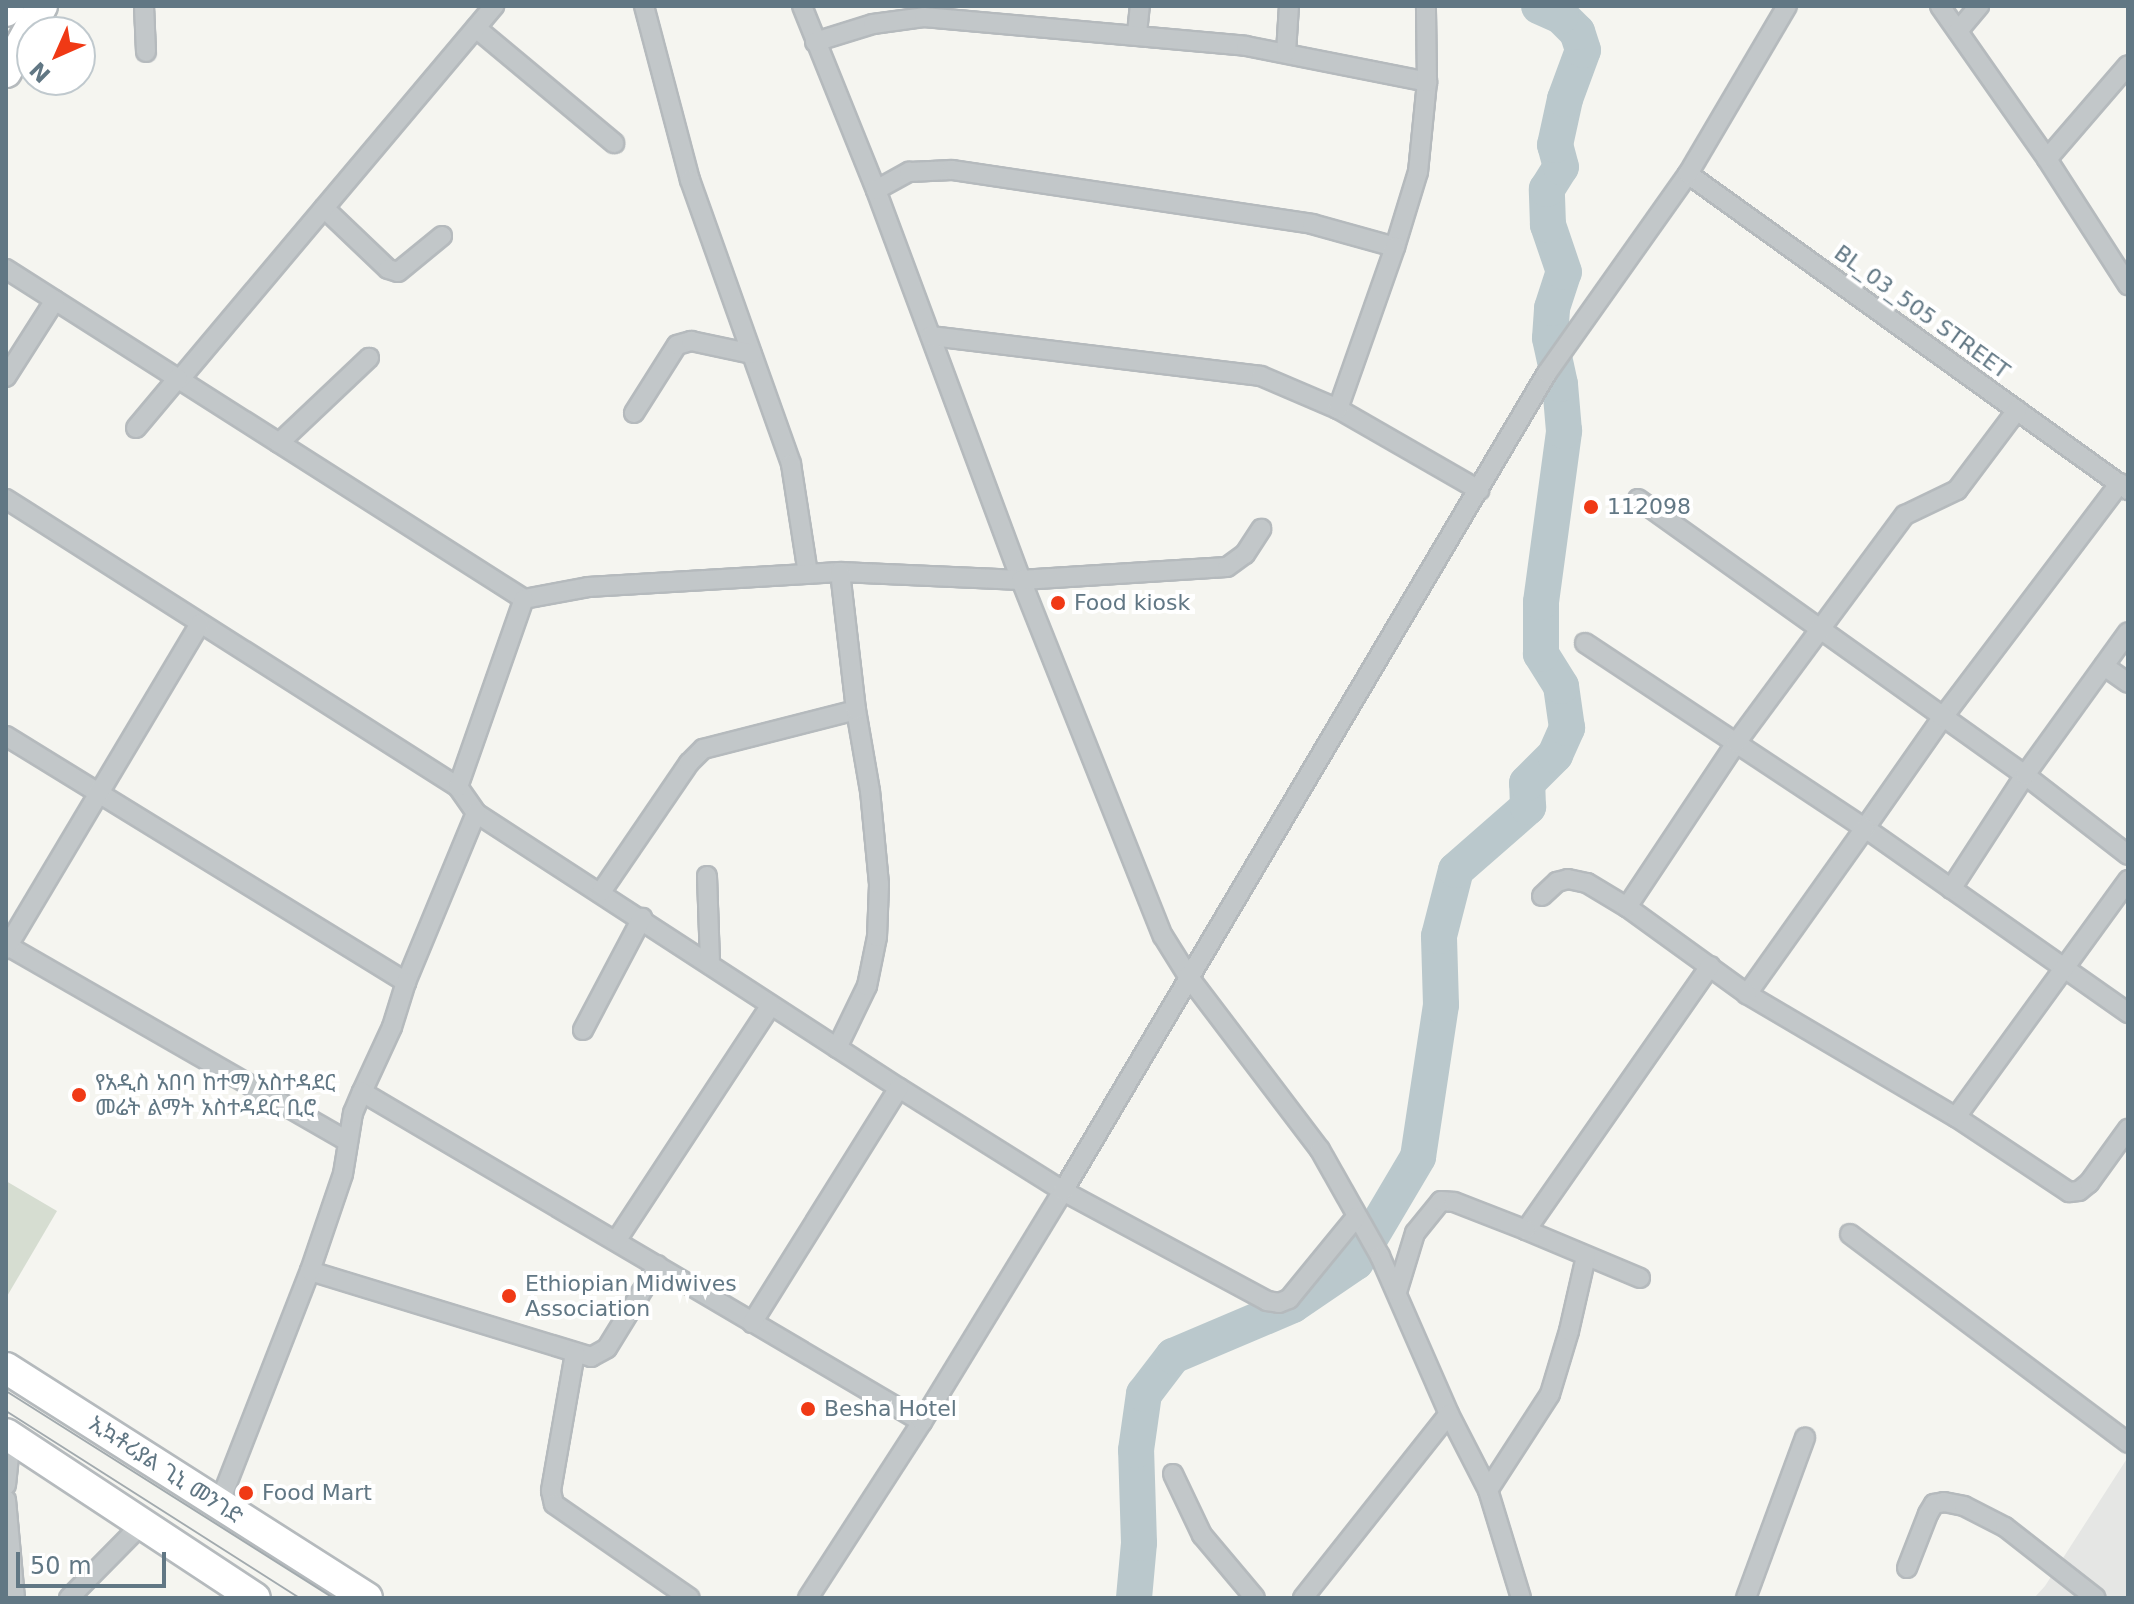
<!DOCTYPE html>
<meta charset="utf-8">
<style>
body{margin:0}
#map{position:relative;width:2134px;height:1604px;overflow:hidden;background:#f5f5f0;font-family:"DejaVu Sans","Noto Sans Ethiopic",sans-serif}
div>[style]{position:absolute}
.built>*{inset:0;background:#e5e6e4}
.green>*{inset:0;background:#d6ddd1}
.river>*{height:36px;margin:-18px;padding:0 18px;transform-origin:18px;border-radius:18px;background:#bac8cc}
.roads{filter:drop-shadow(2px 0 #b5babd) drop-shadow(-2px 0 #b5babd) drop-shadow(0 2px #b5babd) drop-shadow(0 -2px #b5babd)}
.street>*{height:18px;margin:-9px;padding:0 9px;transform-origin:9px;border-radius:9px;background:#c2c7c9}
.primary>*{height:30px;margin:-15px;padding:0 15px;transform-origin:15px;border-radius:15px;background:#fff}
.tram>*{height:2px;margin:-1px;padding:0 1px;transform-origin:1px;border-radius:1px;background:#a2aaae}
.dots>*{width:22px;height:22px;translate:-50% -50%;box-sizing:border-box;border:4px solid #fff;border-radius:50%}
span{translate:-50% -50%;white-space:nowrap;text-align:center;line-height:1.15;-webkit-text-stroke:8px #fff;paint-order:stroke}
.street-label{font-size:22px;color:#617784}
.poi-label{font-size:22px;color:#617784}
.left{translate:0 -50%;text-align:left}
.frame{position:absolute;inset:0;border:8px solid #617784;pointer-events:none}
.north{position:absolute;left:16px;top:16px;width:80px;height:80px;box-sizing:border-box;background:#fff;border:2px solid #c0c9ce;border-radius:50%;rotate:225deg;font-size:22px;font-weight:700;line-height:32px;text-align:center;color:#617784}
.north::after{content:'';display:block;margin:auto;width:28px;height:36px;background:#f03915;clip-path:polygon(50% 0,100% 100%,50% 72%,0 100%)}
.scale{position:absolute;left:16px;top:1552px;width:150px;height:36px;box-sizing:border-box;border:4px solid #617784;border-top:0;padding-left:10px;font-size:24px;line-height:28px;white-space:nowrap;color:#617784;-webkit-text-stroke:6px #fff;paint-order:stroke}
</style>
<div id="map">
<div class="built">
<i style="clip-path:polygon(2128px 1457px,2128px 1598px,2034px 1598px,2045px 1586px)"></i>
</div>
<div class="green">
<i style="clip-path:polygon(6px 1181px,57px 1211px,6px 1298px)"></i>
</div>
<div class="river">
<i style="left:1134px;top:1598px;width:55px;rotate:-84.8deg"></i>
<i style="left:1139px;top:1543px;width:93px;rotate:-91.8deg"></i>
<i style="left:1136px;top:1450px;width:57px;rotate:-81.9deg"></i>
<i style="left:1144px;top:1394px;width:48px;rotate:-52.7deg"></i>
<i style="left:1173px;top:1356px;width:130px;rotate:-23deg"></i>
<i style="left:1293px;top:1305px;width:76px;rotate:-34.3deg"></i>
<i style="left:1356px;top:1262px;width:122px;rotate:-59.4deg"></i>
<i style="left:1418px;top:1157px;width:154px;rotate:-81.4deg"></i>
<i style="left:1441px;top:1005px;width:69px;rotate:-91.7deg"></i>
<i style="left:1439px;top:936px;width:68px;rotate:-75.6deg"></i>
<i style="left:1456px;top:870px;width:96px;rotate:-41.2deg"></i>
<i style="left:1528px;top:807px;width:24px;rotate:-92deg"></i>
<i style="left:1527px;top:783px;width:40px;rotate:-45deg"></i>
<i style="left:1555px;top:755px;width:30px;rotate:-66deg"></i>
<i style="left:1567px;top:728px;width:42px;rotate:-98.1deg"></i>
<i style="left:1561px;top:686px;width:38px;rotate:-122deg"></i>
<i style="left:1541px;top:654px;width:52px;rotate:-90deg"></i>
<i style="left:1541px;top:602px;width:173px;rotate:-82.3deg"></i>
<i style="left:1564px;top:431px;width:47px;rotate:-94.9deg"></i>
<i style="left:1560px;top:384px;width:47px;rotate:-102.3deg"></i>
<i style="left:1550px;top:338px;width:30px;rotate:-86deg"></i>
<i style="left:1552px;top:308px;width:38px;rotate:-72deg"></i>
<i style="left:1564px;top:272px;width:50px;rotate:-108.8deg"></i>
<i style="left:1548px;top:225px;width:36px;rotate:-92deg"></i>
<i style="left:1547px;top:189px;width:26px;rotate:-58deg"></i>
<i style="left:1561px;top:167px;width:23px;rotate:-105deg"></i>
<i style="left:1555px;top:145px;width:47px;rotate:-77.7deg"></i>
<i style="left:1565px;top:99px;width:52px;rotate:-69.8deg"></i>
<i style="left:1583px;top:50px;width:19px;rotate:-108deg"></i>
<i style="left:1577px;top:32px;width:23px;rotate:-135deg"></i>
<i style="left:1561px;top:16px;width:24px;rotate:-156deg"></i>
</div>
<div class="roads">
<div class="street">
<i style="left:144px;top:6px;width:46px;rotate:87.5deg"></i>
<i style="left:644px;top:6px;width:180px;rotate:75.2deg"></i>
<i style="left:690px;top:180px;width:301px;rotate:70.4deg"></i>
<i style="left:791px;top:464px;width:111px;rotate:81.2deg"></i>
<i style="left:802px;top:6px;width:198px;rotate:68.1deg"></i>
<i style="left:876px;top:190px;width:416px;rotate:69.6deg"></i>
<i style="left:1021px;top:580px;width:383px;rotate:68.3deg"></i>
<i style="left:1163px;top:936px;width:47px;rotate:58deg"></i>
<i style="left:1188px;top:976px;width:218px;rotate:52.8deg"></i>
<i style="left:1320px;top:1150px;width:122px;rotate:60.5deg"></i>
<i style="left:1380px;top:1256px;width:172px;rotate:66.4deg"></i>
<i style="left:1449px;top:1414px;width:85px;rotate:62.8deg"></i>
<i style="left:1488px;top:1490px;width:113px;rotate:73deg"></i>
<i style="left:1940px;top:6px;width:187px;rotate:55deg"></i>
<i style="left:2047px;top:159px;width:150px;rotate:57.3deg"></i>
<i style="left:476px;top:28px;width:180px;rotate:39.8deg"></i>
<i style="left:1958px;top:31px;width:33px;rotate:-50deg"></i>
<i style="left:1137px;top:33px;width:27px;rotate:-84deg"></i>
<i style="left:815px;top:42px;width:61px;rotate:-17.2deg"></i>
<i style="left:873px;top:24px;width:51px;rotate:-7.8deg"></i>
<i style="left:924px;top:17px;width:323px;rotate:5.1deg"></i>
<i style="left:1246px;top:46px;width:185px;rotate:11.2deg"></i>
<i style="left:1286px;top:52px;width:46px;rotate:-86.3deg"></i>
<i style="left:2047px;top:159px;width:124px;rotate:-49.2deg"></i>
<i style="left:1688px;top:174px;width:542px;rotate:35.69deg"></i>
<i style="left:876px;top:190px;width:38px;rotate:-29deg"></i>
<i style="left:909px;top:172px;width:43px;rotate:-2.7deg"></i>
<i style="left:952px;top:170px;width:364px;rotate:8.5deg"></i>
<i style="left:1312px;top:224px;width:86px;rotate:15.5deg"></i>
<i style="left:1395px;top:247px;width:78px;rotate:-73deg"></i>
<i style="left:1418px;top:172px;width:90px;rotate:-84.3deg"></i>
<i style="left:1427px;top:82px;width:76px;rotate:-90.8deg"></i>
<i style="left:324px;top:208px;width:88px;rotate:43.6deg"></i>
<i style="left:388px;top:269px;width:10px;rotate:17deg"></i>
<i style="left:398px;top:272px;width:57px;rotate:-39.3deg"></i>
<i style="left:6px;top:269px;width:614px;rotate:32.5deg"></i>
<i style="left:524px;top:599px;width:65px;rotate:-10.6deg"></i>
<i style="left:588px;top:587px;width:252px;rotate:-3.4deg"></i>
<i style="left:840px;top:572px;width:181px;rotate:2.5deg"></i>
<i style="left:1021px;top:580px;width:206px;rotate:-3.6deg"></i>
<i style="left:1227px;top:567px;width:22px;rotate:-36deg"></i>
<i style="left:1245px;top:554px;width:30px;rotate:-57deg"></i>
<i style="left:931px;top:336px;width:332px;rotate:6.9deg"></i>
<i style="left:1261px;top:376px;width:84px;rotate:23.2deg"></i>
<i style="left:1338px;top:409px;width:163px;rotate:29.9deg"></i>
<i style="left:6px;top:377px;width:91px;rotate:-57.5deg"></i>
<i style="left:180px;top:379px;width:488px;rotate:-49.9deg"></i>
<i style="left:1338px;top:409px;width:172px;rotate:-70.6deg"></i>
<i style="left:634px;top:413px;width:80px;rotate:-57.7deg"></i>
<i style="left:677px;top:345px;width:15px;rotate:-16deg"></i>
<i style="left:691px;top:341px;width:62px;rotate:12deg"></i>
<i style="left:136px;top:428px;width:65px;rotate:-50deg"></i>
<i style="left:279px;top:443px;width:124px;rotate:-43.4deg"></i>
<i style="left:2120px;top:483px;width:295px;rotate:127.1deg"></i>
<i style="left:1942px;top:718px;width:134px;rotate:125deg"></i>
<i style="left:1865px;top:828px;width:322px;rotate:35.1deg"></i>
<i style="left:6px;top:499px;width:536px;rotate:32.5deg"></i>
<i style="left:458px;top:787px;width:32px;rotate:55deg"></i>
<i style="left:476px;top:813px;width:505px;rotate:33.03deg"></i>
<i style="left:899px;top:1088px;width:194px;rotate:32.1deg"></i>
<i style="left:1063px;top:1191px;width:232px;rotate:28.3deg"></i>
<i style="left:1267px;top:1301px;width:12px;rotate:9deg"></i>
<i style="left:1279px;top:1303px;width:11px;rotate:-22deg"></i>
<i style="left:1289px;top:1299px;width:106px;rotate:-50.7deg"></i>
<i style="left:1638px;top:499px;width:475px;rotate:35.5deg"></i>
<i style="left:2025px;top:775px;width:130px;rotate:37.8deg"></i>
<i style="left:1585px;top:643px;width:336px;rotate:33.5deg"></i>
<i style="left:1865px;top:828px;width:204px;rotate:125.4deg"></i>
<i style="left:1747px;top:994px;width:243px;rotate:30.5deg"></i>
<i style="left:1956px;top:1117px;width:136px;rotate:33.6deg"></i>
<i style="left:2069px;top:1192px;width:10px;rotate:-6deg"></i>
<i style="left:2079px;top:1191px;width:13px;rotate:-39deg"></i>
<i style="left:2089px;top:1183px;width:67px;rotate:-54.2deg"></i>
<i style="left:2104px;top:666px;width:29px;rotate:35deg"></i>
<i style="left:6px;top:736px;width:470px;rotate:31.6deg"></i>
<i style="left:458px;top:787px;width:199px;rotate:-70.7deg"></i>
<i style="left:476px;top:813px;width:183px;rotate:112.5deg"></i>
<i style="left:406px;top:982px;width:47px;rotate:107.3deg"></i>
<i style="left:392px;top:1027px;width:72px;rotate:114.8deg"></i>
<i style="left:362px;top:1092px;width:650px;rotate:30.51deg"></i>
<i style="left:707px;top:876px;width:88px;rotate:88deg"></i>
<i style="left:1951px;top:889px;width:136px;rotate:-57deg"></i>
<i style="left:2025px;top:775px;width:176px;rotate:-54.2deg"></i>
<i style="left:601px;top:892px;width:156px;rotate:-55.7deg"></i>
<i style="left:689px;top:763px;width:20px;rotate:-45deg"></i>
<i style="left:703px;top:749px;width:158px;rotate:-14.3deg"></i>
<i style="left:1542px;top:896px;width:21px;rotate:-43deg"></i>
<i style="left:1557px;top:882px;width:11px;rotate:-15deg"></i>
<i style="left:1568px;top:879px;width:19px;rotate:12deg"></i>
<i style="left:1587px;top:883px;width:47px;rotate:31deg"></i>
<i style="left:1627px;top:907px;width:148px;rotate:35.9deg"></i>
<i style="left:1627px;top:907px;width:197px;rotate:-56.4deg"></i>
<i style="left:1736px;top:743px;width:284px;rotate:-53.5deg"></i>
<i style="left:1905px;top:515px;width:58px;rotate:-25.7deg"></i>
<i style="left:1957px;top:490px;width:100px;rotate:-53.1deg"></i>
<i style="left:8px;top:946px;width:391px;rotate:29.9deg"></i>
<i style="left:6px;top:949px;width:378px;rotate:-59.2deg"></i>
<i style="left:583px;top:1030px;width:127px;rotate:-62.2deg"></i>
<i style="left:837px;top:1048px;width:69px;rotate:-64.2deg"></i>
<i style="left:867px;top:986px;width:50px;rotate:-78.5deg"></i>
<i style="left:877px;top:937px;width:53px;rotate:-87.8deg"></i>
<i style="left:879px;top:884px;width:93px;rotate:-95.5deg"></i>
<i style="left:870px;top:791px;width:82px;rotate:-99.8deg"></i>
<i style="left:856px;top:710px;width:139px;rotate:-96.6deg"></i>
<i style="left:1956px;top:1117px;width:293px;rotate:-54deg"></i>
<i style="left:1850px;top:1234px;width:348px;rotate:36.9deg"></i>
<i style="left:616px;top:1241px;width:282px;rotate:-56.7deg"></i>
<i style="left:310px;top:1271px;width:294px;rotate:17deg"></i>
<i style="left:591px;top:1357px;width:18px;rotate:-29deg"></i>
<i style="left:607px;top:1348px;width:97px;rotate:-58.4deg"></i>
<i style="left:1640px;top:1278px;width:124px;rotate:-157.2deg"></i>
<i style="left:1526px;top:1230px;width:322px;rotate:-55.1deg"></i>
<i style="left:1397px;top:1292px;width:62px;rotate:-73deg"></i>
<i style="left:1415px;top:1233px;width:41px;rotate:-50.9deg"></i>
<i style="left:1441px;top:1201px;width:13px;rotate:4deg"></i>
<i style="left:1454px;top:1202px;width:77px;rotate:21.3deg"></i>
<i style="left:752px;top:1323px;width:277px;rotate:-58deg"></i>
<i style="left:575px;top:1353px;width:140px;rotate:99.9deg"></i>
<i style="left:551px;top:1491px;width:13px;rotate:77deg"></i>
<i style="left:554px;top:1504px;width:165px;rotate:34.7deg"></i>
<i style="left:1173px;top:1474px;width:68px;rotate:64.6deg"></i>
<i style="left:1202px;top:1535px;width:82px;rotate:49.9deg"></i>
<i style="left:6px;top:1485px;width:48px;rotate:-84.1deg"></i>
<i style="left:1488px;top:1490px;width:114px;rotate:-57.1deg"></i>
<i style="left:1550px;top:1394px;width:66px;rotate:-73.2deg"></i>
<i style="left:1569px;top:1331px;width:77px;rotate:-77.2deg"></i>
<i style="left:6px;top:1500px;width:98px;rotate:84.8deg"></i>
<i style="left:219px;top:1504px;width:250px;rotate:-68.7deg"></i>
<i style="left:310px;top:1271px;width:102px;rotate:-71.2deg"></i>
<i style="left:343px;top:1174px;width:62px;rotate:-80.7deg"></i>
<i style="left:353px;top:1113px;width:23px;rotate:-67deg"></i>
<i style="left:1907px;top:1568px;width:58px;rotate:-68.7deg"></i>
<i style="left:1928px;top:1514px;width:12px;rotate:-59deg"></i>
<i style="left:1934px;top:1504px;width:10px;rotate:-11deg"></i>
<i style="left:1944px;top:1502px;width:20px;rotate:11deg"></i>
<i style="left:1964px;top:1506px;width:46px;rotate:27.1deg"></i>
<i style="left:2005px;top:1527px;width:115px;rotate:38deg"></i>
<i style="left:69px;top:1598px;width:105px;rotate:-45.4deg"></i>
<i style="left:808px;top:1598px;width:210px;rotate:-57.1deg"></i>
<i style="left:922px;top:1422px;width:271px;rotate:-58.6deg"></i>
<i style="left:1063px;top:1191px;width:950px;rotate:-59.39deg"></i>
<i style="left:1547px;top:373px;width:244px;rotate:-54.7deg"></i>
<i style="left:1688px;top:174px;width:195px;rotate:-59.5deg"></i>
<i style="left:1303px;top:1598px;width:235px;rotate:-51.6deg"></i>
<i style="left:1746px;top:1598px;width:171px;rotate:-69.8deg"></i>
</div>
<div class="primary">
<i style="left:6px;top:11px;width:6px;rotate:-59deg"></i>
<i style="left:6px;top:72px;width:75px;rotate:-61.4deg"></i>
<i style="left:6px;top:1368px;width:428px;rotate:32.5deg"></i>
<i style="left:6px;top:1434px;width:298px;rotate:33.4deg"></i>
</div>
</div>
<div class="tram">
<i style="left:6px;top:1391px;width:388px;rotate:32.3deg"></i>
<i style="left:6px;top:1411px;width:348px;rotate:32.5deg"></i>
</div>
<div class="dots">
<i style="left:1591px;top:507px;background:#f03915"></i>
<i style="left:1058px;top:603px;background:#f03915"></i>
<i style="left:79px;top:1095px;background:#f03915"></i>
<i style="left:509px;top:1296px;background:#f03915"></i>
<i style="left:808px;top:1409px;background:#f03915"></i>
<i style="left:246px;top:1493px;background:#f03915"></i>
</div>
<div class="street-label">
<span style="left:1922px;top:312px;rotate:36deg">BL_03_505 STREET</span>
<span style="left:166px;top:1470px;rotate:33deg">ኢኳቶሪያል ጊኒ መንገድ</span>
</div>
<div class="poi-label">
<span class="left" style="left:1607px;top:507px">112098</span>
<span class="left" style="left:1074px;top:603px">Food kiosk</span>
<span class="left" style="left:95px;top:1095px">የአዲስ አበባ ከተማ አስተዳደር<br>መሬት ልማት አስተዳደር ቢሮ</span>
<span class="left" style="left:525px;top:1296px">Ethiopian Midwives<br>Association</span>
<span class="left" style="left:824px;top:1409px">Besha Hotel</span>
<span class="left" style="left:262px;top:1493px">Food Mart</span>
</div>
<div class="frame"></div>
<div class="north">N</div>
<div class="scale">50 m</div>
</div>
